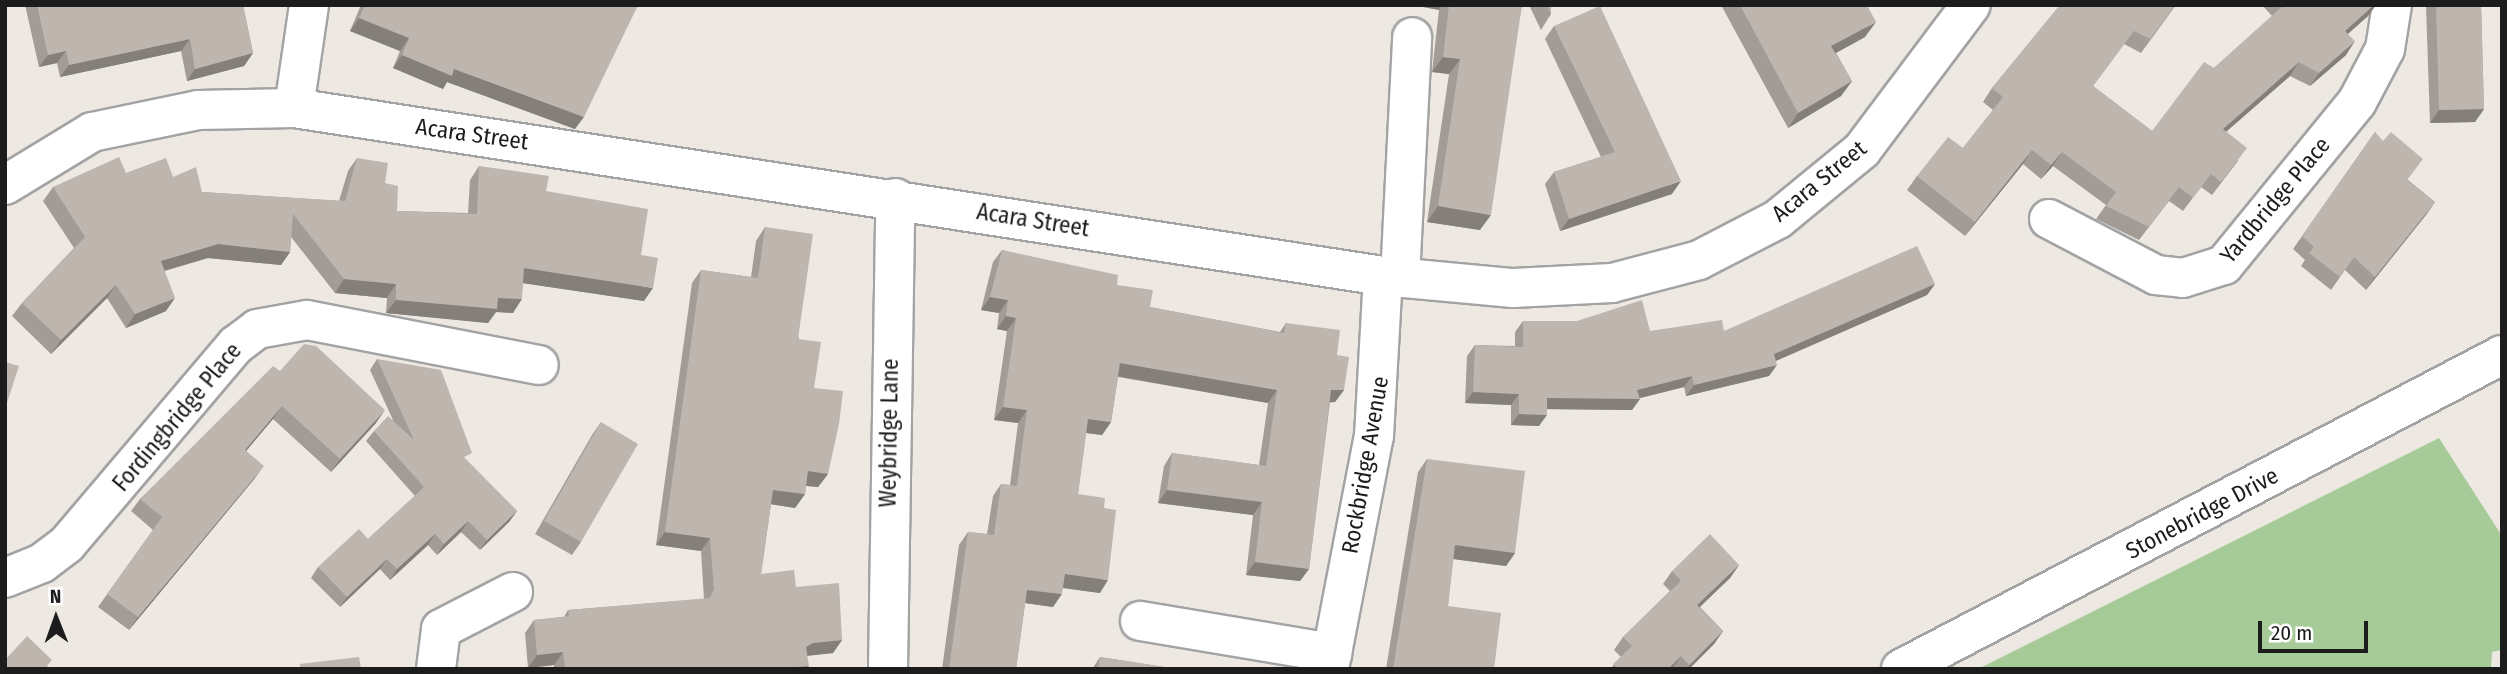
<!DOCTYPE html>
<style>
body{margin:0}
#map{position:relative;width:2507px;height:674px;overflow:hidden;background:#ede9e2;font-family:"Fira Sans Condensed",sans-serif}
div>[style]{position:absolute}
.forest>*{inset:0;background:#a7cb98}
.roads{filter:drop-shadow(2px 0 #a3a3a3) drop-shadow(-2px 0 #a3a3a3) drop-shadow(0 2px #a3a3a3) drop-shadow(0 -2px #a3a3a3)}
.minor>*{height:38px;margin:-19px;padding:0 19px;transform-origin:19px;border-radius:19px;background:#fff}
.wall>*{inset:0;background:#a39c96}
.shaded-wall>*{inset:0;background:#847f7a}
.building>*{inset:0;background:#bdb5ae}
span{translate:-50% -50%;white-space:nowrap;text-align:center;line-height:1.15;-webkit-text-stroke:5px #fff;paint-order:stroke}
.street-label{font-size:23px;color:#1c1c1c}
.frame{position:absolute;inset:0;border:7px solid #1c1c1c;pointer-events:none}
.north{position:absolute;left:21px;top:583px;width:70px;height:70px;-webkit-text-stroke:5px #fff;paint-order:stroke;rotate:359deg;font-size:19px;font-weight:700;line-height:28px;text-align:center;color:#1c1c1c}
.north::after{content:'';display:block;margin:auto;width:24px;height:32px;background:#1c1c1c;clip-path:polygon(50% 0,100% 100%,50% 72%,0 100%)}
.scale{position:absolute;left:2258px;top:621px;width:110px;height:32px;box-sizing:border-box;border:4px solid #1c1c1c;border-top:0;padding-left:9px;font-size:21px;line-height:24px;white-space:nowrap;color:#1c1c1c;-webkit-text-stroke:5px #fff;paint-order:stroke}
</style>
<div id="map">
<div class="forest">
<i style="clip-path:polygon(2439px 438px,2502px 536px,2502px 650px,2492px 652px,2491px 669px,1978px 669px)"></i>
</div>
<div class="roads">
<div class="minor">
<i style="left:294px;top:108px;width:104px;rotate:-81.7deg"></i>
<i style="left:5px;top:185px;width:102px;rotate:-31.3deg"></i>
<i style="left:92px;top:132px;width:108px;rotate:-11.7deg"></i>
<i style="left:198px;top:110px;width:96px;rotate:-1.2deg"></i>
<i style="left:294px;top:108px;width:1102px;rotate:8.77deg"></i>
<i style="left:1383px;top:276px;width:131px;rotate:5.3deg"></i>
<i style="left:1513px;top:288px;width:99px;rotate:-2.9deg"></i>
<i style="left:1612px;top:283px;width:90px;rotate:-14.8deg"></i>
<i style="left:1699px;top:260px;width:89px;rotate:-27.4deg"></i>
<i style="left:1778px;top:219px;width:109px;rotate:-39.4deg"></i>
<i style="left:1862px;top:150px;width:181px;rotate:-53.1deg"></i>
<i style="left:2049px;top:219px;width:121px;rotate:27.6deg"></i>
<i style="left:2156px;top:275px;width:27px;rotate:6deg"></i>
<i style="left:2183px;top:278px;width:43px;rotate:-17.6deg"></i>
<i style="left:2224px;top:265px;width:210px;rotate:-50.8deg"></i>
<i style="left:2357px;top:102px;width:60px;rotate:-62.2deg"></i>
<i style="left:2385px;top:49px;width:45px;rotate:-81deg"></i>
<i style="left:1400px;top:278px;width:241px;rotate:-87.1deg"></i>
<i style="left:5px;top:578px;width:40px;rotate:-22deg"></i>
<i style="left:42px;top:563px;width:31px;rotate:-37deg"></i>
<i style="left:67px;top:544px;width:261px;rotate:-49.7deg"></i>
<i style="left:236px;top:345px;width:26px;rotate:-37deg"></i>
<i style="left:257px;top:329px;width:51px;rotate:-10.2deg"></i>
<i style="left:307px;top:320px;width:236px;rotate:11deg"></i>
<i style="left:1140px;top:621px;width:195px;rotate:9.5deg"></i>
<i style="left:436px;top:669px;width:40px;rotate:-82.9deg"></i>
<i style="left:441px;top:629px;width:81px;rotate:-27.2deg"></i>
<i style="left:888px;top:669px;width:471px;rotate:-89.1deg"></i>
<i style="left:1329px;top:669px;width:237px;rotate:-79.1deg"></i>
<i style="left:1374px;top:436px;width:160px;rotate:-86.8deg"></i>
<i style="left:1901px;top:669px;width:678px;rotate:-27.59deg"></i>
</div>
</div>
<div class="wall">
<i style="clip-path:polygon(25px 5px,243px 5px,253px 53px,244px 66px,187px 81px,181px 51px,60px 77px,57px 63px,39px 67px)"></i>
<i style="clip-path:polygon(361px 5px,638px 5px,575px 129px,447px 82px,443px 89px,393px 68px,400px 51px,350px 31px)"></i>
<i style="clip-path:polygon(1413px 5px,1522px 5px,1480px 230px,1427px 222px,1449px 74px,1432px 72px,1439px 10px)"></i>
<i style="clip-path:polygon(1529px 5px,1551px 5px,1551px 14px,1541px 30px)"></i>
<i style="clip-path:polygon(1721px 5px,1867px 5px,1865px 37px,1836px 53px,1852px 81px,1841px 96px,1788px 128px)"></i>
<i style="clip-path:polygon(2060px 5px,2176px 5px,2141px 53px,2124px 44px,2093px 86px,2152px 131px,2214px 68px,2272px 16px,2263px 6px,2264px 5px,2376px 5px,2368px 16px,2348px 34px,2346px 55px,2310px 86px,2290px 76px,2226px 132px,2238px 161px,2212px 195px,2201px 187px,2183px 211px,2169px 201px,2139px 240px,2096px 219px,2106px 205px,2053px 166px,2041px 179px,2023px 164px,1965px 236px,1907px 190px,1917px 176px,1963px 148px,1993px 110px,1983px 102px,1992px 88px)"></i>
<i style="clip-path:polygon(2428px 5px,2481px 5px,2484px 109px,2475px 122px,2430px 123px,2426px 7px)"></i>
<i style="clip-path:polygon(1554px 26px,1672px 194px,1560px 231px,1545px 184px,1554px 172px,1601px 157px,1545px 39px)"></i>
<i style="clip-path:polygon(2375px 132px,2408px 180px,2435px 202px,2366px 290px,2345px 270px,2331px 290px,2301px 266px,2305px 260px,2293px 249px)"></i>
<i style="clip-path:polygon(357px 158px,385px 183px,397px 211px,468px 213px,470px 180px,479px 166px,546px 191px,641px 255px,644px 301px,523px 283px,513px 313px,496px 312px,488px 323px,386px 313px,387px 298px,335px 293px,291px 237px,290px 252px,281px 265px,208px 258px,165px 271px,166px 311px,126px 328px,107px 298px,51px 354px,12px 316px,22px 303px,74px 248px,43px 201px,53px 187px,126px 173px,173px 177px,202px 192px,339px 201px,348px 171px)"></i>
<i style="clip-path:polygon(765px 227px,814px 388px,828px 474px,818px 487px,806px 486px,805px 494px,795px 508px,771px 504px,761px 574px,796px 587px,842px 640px,833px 653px,807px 656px,807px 669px,554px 669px,554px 665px,528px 668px,525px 633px,534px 620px,564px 617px,568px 610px,704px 599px,701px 551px,656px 545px,692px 283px,701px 270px,751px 277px,756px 241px)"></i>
<i style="clip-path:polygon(1002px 250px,1117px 285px,1150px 307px,1280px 332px,1286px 323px,1337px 355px,1344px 390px,1335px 402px,1330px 402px,1309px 569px,1300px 581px,1246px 575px,1253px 515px,1158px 503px,1164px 466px,1172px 453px,1259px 465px,1268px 403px,1118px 377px,1111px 422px,1102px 435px,1086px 433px,1078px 494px,1104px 508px,1100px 593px,1063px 588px,1053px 607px,1025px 603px,1016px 669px,942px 669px,959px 545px,968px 532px,987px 534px,993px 496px,1001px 484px,1010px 485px,1018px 423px,994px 420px,1007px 331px,997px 329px,999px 313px,981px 310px,993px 262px)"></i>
<i style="clip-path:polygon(1935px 284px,1927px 295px,1776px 361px,1769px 376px,1686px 396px,1684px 387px,1640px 398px,1632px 410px,1547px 409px,1539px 426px,1511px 425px,1511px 405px,1465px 403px,1467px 356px,1475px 345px,1515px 346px,1515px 332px,1523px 321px,1650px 331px,1724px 331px)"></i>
<i style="clip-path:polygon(377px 359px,467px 461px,517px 511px,509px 522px,480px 550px,461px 532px,437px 555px,428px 545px,390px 580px,380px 569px,340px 607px,311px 578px,318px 567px,368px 539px,415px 496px,366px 441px,374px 431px,393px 420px,370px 370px)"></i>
<i style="clip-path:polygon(280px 371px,376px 423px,331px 472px,273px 419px,246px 451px,255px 478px,129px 630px,98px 607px,153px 530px,131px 511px,140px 499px)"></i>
<i style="clip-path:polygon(601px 422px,581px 542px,572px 555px,535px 534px,592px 435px)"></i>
<i style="clip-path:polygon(1427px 459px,1515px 553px,1506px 566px,1453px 559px,1448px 606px,1494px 669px,1386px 669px,1418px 472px)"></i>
<i style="clip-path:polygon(1739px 565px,1730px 578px,1700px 607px,1723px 631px,1714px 644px,1689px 669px,1610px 669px,1621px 657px,1614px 650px,1623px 637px,1670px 591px,1663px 584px,1672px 571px)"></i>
<i style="clip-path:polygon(1100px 657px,1177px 669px,1092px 669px)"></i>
</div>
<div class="shaded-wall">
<i style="clip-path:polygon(1413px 5px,1442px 5px,1439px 10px)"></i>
<i style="clip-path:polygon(2374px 5px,2376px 5px,2368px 16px,2336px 44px,2345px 31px)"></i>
<i style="clip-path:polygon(359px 18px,409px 38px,400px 51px,350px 31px)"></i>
<i style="clip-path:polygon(1876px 22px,1865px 37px,1821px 61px,1831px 46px)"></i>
<i style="clip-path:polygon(190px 39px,181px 51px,60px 77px,69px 65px)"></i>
<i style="clip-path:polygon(2355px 41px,2346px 55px,2310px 86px,2319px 73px)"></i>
<i style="clip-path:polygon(66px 51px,57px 63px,39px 67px,48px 55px)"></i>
<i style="clip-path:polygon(253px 53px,244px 66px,187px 81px,195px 69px)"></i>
<i style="clip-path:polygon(402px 55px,454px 69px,584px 117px,575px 129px,447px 82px,443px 89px,393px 68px)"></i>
<i style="clip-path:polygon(1443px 57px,1460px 59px,1449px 74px,1432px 72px)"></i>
<i style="clip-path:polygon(2299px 62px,2290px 76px,2213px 143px,2223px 129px)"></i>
<i style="clip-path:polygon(1852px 81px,1841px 96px,1788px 128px,1798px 113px)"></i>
<i style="clip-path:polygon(2484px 109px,2475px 122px,2430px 123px,2439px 110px)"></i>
<i style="clip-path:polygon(2032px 150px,2023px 164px,1965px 236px,1975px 222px)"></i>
<i style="clip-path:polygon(2062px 152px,2053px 166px,2041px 179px,2051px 165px)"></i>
<i style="clip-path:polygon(1681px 181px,1672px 194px,1560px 231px,1569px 219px)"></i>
<i style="clip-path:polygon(2435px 202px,2426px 215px,2366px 290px,2375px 277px)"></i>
<i style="clip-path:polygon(1438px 206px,1491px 215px,1480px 230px,1427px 222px)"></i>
<i style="clip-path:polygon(218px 244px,290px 252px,281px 265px,208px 258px,152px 274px,161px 261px)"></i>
<i style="clip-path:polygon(524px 268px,653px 288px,644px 301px,515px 282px)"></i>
<i style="clip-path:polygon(344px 279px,396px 284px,387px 298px,335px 293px)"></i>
<i style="clip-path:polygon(1935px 284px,1927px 295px,1766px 365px,1774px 354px)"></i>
<i style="clip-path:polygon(116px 285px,107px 298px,51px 354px,61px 340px)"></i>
<i style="clip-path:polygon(990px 297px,1008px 300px,999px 313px,981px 310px)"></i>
<i style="clip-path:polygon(175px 298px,166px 311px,126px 328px,135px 314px)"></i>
<i style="clip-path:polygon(498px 298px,522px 299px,513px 313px,496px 312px,488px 323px,386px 313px,396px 300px)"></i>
<i style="clip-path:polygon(1006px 316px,1016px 318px,1007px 331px,997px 329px)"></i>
<i style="clip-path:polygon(1120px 363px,1277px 390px,1268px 403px,1111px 375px)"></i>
<i style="clip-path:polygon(1777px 365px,1769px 376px,1686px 396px,1694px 385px)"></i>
<i style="clip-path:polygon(1692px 376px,1684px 387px,1636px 399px,1640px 399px,1632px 410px,1539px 409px,1547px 398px,1637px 390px)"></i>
<i style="clip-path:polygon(1331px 390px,1344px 390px,1335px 402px,1322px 403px)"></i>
<i style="clip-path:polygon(1473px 392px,1519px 394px,1511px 405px,1465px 403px)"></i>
<i style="clip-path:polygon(282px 406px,273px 419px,236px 463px,245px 450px)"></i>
<i style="clip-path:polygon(1003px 407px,1027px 410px,1018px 423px,994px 420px)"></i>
<i style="clip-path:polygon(385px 410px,376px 423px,331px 472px,340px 459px)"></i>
<i style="clip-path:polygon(1519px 414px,1547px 415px,1539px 426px,1511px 425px)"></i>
<i style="clip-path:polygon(1088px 419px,1111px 422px,1102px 435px,1079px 432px)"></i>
<i style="clip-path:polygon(264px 466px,255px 478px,129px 630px,138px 617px)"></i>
<i style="clip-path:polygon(808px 471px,828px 474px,818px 487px,799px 485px)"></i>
<i style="clip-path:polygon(773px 490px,805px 494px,795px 508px,763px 503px)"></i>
<i style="clip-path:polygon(1167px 490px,1262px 502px,1253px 515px,1158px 503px)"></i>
<i style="clip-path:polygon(517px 511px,509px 522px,480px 550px,487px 540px)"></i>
<i style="clip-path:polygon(468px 521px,461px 532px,437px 555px,444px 544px)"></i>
<i style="clip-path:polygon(665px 532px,710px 538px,701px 551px,656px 545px)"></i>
<i style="clip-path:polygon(435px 534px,428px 545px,390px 580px,397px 569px)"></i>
<i style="clip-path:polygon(1455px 545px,1515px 553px,1506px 566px,1446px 558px)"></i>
<i style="clip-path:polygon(387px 559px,380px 569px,340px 607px,347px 597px)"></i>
<i style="clip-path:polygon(1255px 562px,1309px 569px,1300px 581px,1246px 575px)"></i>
<i style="clip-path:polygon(1739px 565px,1730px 578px,1688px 618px,1697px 605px)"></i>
<i style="clip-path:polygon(1065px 574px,1108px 580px,1100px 593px,1056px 587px)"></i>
<i style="clip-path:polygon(1027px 590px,1062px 594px,1053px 607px,1018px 602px)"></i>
<i style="clip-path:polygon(1723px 631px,1714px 644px,1689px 669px,1686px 669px)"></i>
<i style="clip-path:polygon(842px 640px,833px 653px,804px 656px,806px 647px,813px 643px)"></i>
<i style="clip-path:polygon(563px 652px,554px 665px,528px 668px,537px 655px)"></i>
<i style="clip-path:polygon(1681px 656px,1672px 669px,1668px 669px)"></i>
<i style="clip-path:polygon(809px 666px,807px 669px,795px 669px,796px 667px)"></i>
</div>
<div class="building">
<i style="clip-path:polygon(37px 5px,243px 5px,253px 53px,195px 69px,190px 39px,69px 65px,66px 51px,48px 55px)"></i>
<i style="clip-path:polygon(365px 5px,638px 5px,584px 117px,454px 69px,452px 76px,402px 55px,409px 38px,359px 18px)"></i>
<i style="clip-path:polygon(1449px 5px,1522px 5px,1491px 215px,1438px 206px,1460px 59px,1443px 57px)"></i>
<i style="clip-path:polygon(1547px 5px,1551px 5px,1551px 14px)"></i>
<i style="clip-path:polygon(1740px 5px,1867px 5px,1876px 22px,1831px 46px,1852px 81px,1798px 113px)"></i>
<i style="clip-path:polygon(2060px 5px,2175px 5px,2150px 39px,2134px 31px,2093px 86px,2152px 131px,2204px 62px,2214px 68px,2284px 5px,2374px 5px,2345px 31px,2355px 41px,2319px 73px,2299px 62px,2223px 129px,2247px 148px,2221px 182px,2211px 174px,2193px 198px,2179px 187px,2149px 227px,2106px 206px,2116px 192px,2062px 152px,2051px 165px,2032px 150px,1975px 222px,1917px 176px,1948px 137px,1963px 148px,2003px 97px,1992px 88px)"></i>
<i style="clip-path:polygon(2436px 5px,2481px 5px,2484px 109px,2439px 110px)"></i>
<i style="clip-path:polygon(1600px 6px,1681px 181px,1569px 219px,1554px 172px,1615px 152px,1554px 26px)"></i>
<i style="clip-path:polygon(2375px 132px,2383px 141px,2391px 132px,2423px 159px,2407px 180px,2435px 202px,2375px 277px,2354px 257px,2340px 277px,2309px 253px,2314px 247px,2302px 236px)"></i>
<i style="clip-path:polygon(119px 157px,126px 173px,166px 158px,173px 177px,196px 167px,202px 192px,345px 201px,357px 158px,388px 163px,385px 183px,398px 186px,397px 211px,477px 214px,479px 166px,549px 176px,546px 191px,648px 209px,641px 255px,658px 258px,653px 288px,524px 268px,522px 299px,498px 298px,497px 309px,396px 300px,396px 284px,344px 279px,293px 214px,290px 252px,218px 244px,161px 261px,175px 298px,135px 314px,116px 285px,61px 340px,22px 303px,85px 237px,53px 187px)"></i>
<i style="clip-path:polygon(765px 227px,813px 234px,798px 339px,821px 342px,814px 388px,843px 391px,839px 424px,828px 474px,808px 471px,805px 494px,773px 490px,761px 574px,794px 570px,796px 587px,839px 583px,842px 640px,813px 643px,806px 647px,809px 666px,796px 667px,796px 669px,565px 669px,563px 652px,537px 655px,534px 620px,569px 616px,568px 610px,710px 598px,714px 589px,710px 538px,665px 532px,701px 270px,758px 278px)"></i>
<i style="clip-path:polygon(1917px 246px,1935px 284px,1774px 354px,1777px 365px,1694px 385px,1692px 376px,1637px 390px,1640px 399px,1547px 398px,1547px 415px,1519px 414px,1519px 394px,1473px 392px,1475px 345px,1523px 347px,1523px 321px,1577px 321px,1642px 300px,1650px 331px,1722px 320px,1724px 331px)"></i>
<i style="clip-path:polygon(1002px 250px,1118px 275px,1117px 285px,1153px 290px,1150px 307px,1284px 333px,1286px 323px,1340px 330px,1337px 355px,1349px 357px,1344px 390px,1331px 390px,1309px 569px,1255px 562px,1262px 502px,1167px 490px,1172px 453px,1266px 466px,1277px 390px,1120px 363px,1111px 422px,1088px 419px,1078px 494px,1105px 498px,1104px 508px,1116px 510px,1108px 580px,1065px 574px,1062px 594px,1027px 590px,1016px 669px,949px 669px,968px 532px,994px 535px,1001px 484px,1017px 486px,1027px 410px,1003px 407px,1016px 318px,1006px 316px,1008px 300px,990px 297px)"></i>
<i style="clip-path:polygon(304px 344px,316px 346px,385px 410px,340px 459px,282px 406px,245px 450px,264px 466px,138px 617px,107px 594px,162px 517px,140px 499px,273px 366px,280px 371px)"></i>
<i style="clip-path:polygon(377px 359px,441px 370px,472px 453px,464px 457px,517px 511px,487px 540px,468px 521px,444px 544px,435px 534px,397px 569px,387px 559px,347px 597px,318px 567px,359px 529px,368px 539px,424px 487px,374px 431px,388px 416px,414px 440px)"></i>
<i style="clip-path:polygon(5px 362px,19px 366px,5px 409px)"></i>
<i style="clip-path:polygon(601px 422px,638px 444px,581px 542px,544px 521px)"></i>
<i style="clip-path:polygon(1427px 459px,1525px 471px,1515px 553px,1455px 545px,1448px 606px,1501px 613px,1494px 669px,1393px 669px)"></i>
<i style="clip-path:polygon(1710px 534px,1739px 565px,1697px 605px,1723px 631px,1689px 665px,1681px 656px,1668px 669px,1618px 669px,1613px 664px,1632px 646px,1623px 637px,1681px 581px,1672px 571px)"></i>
<i style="clip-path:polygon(27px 636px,52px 660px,47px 666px,50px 669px,5px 669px,5px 660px)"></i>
<i style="clip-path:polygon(359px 657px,361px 669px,300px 669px,300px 664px)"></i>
<i style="clip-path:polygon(1100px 657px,1177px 669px,1098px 669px)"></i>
</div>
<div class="street-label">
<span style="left:472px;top:134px;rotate:8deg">Acara Street</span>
<span style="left:1819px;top:181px;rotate:-39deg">Acara Street</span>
<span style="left:2275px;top:200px;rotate:-50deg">Yardbridge Place</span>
<span style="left:1033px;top:220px;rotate:9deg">Acara Street</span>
<span style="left:177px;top:417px;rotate:-50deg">Fordingbridge Place</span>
<span style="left:889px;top:433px;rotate:-89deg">Weybridge Lane</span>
<span style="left:1365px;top:465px;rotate:-80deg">Rockbridge Avenue</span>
<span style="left:2202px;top:513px;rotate:-28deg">Stonebridge Drive</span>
</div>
<div class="frame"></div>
<div class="north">N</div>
<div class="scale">20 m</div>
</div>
